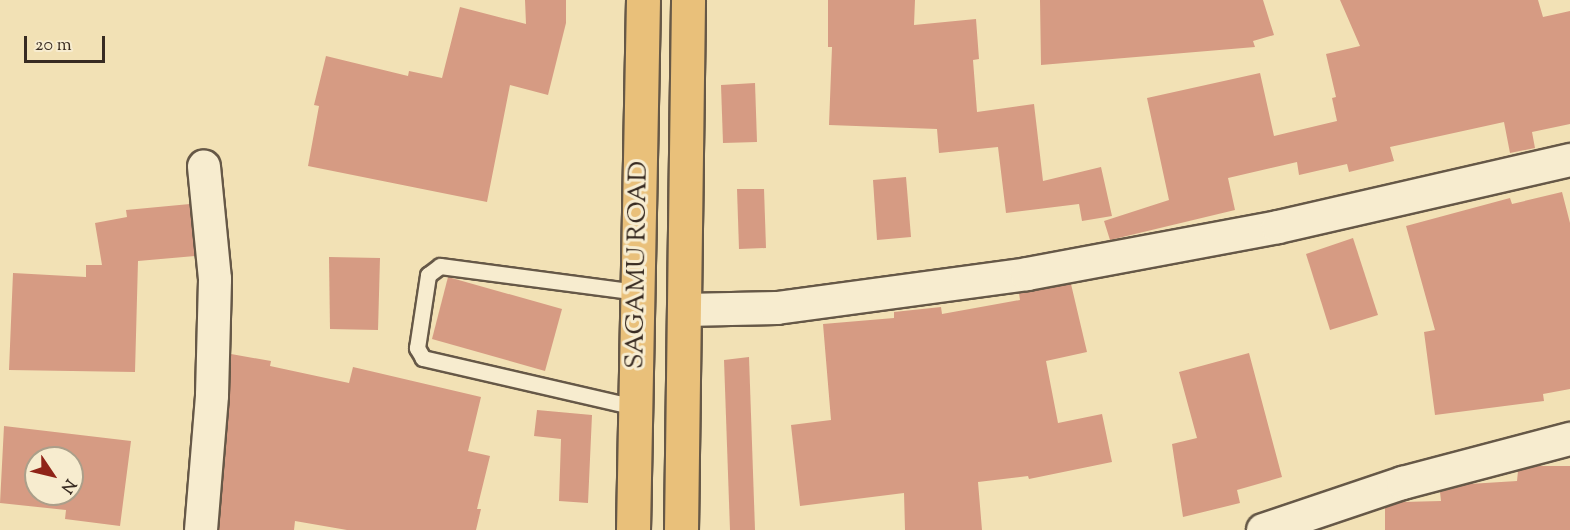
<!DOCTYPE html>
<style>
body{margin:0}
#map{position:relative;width:1570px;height:530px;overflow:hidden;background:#f2e1b5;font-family:"Sorts Mill Goudy",serif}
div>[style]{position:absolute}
.building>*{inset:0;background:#d69b83}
.roads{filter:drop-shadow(2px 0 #665847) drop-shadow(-2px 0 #665847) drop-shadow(0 2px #665847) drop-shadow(0 -2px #665847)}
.lane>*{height:15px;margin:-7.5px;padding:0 7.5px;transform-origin:7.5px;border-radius:7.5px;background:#f7eccf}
.street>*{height:32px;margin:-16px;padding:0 16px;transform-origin:16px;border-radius:16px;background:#f7eccf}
.highway>*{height:33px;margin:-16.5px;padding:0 16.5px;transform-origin:16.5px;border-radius:16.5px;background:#e9c07a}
span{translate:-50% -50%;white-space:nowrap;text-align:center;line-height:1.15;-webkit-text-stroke:6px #f7eccf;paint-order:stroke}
.street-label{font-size:26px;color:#382b22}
.north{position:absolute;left:24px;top:446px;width:60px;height:60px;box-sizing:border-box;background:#f7eccf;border:2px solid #ab9f8a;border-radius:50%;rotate:125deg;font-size:16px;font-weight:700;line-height:24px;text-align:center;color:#382b22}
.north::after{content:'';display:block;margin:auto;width:21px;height:27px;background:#8f2418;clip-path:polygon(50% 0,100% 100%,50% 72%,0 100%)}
.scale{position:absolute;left:24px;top:36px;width:81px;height:27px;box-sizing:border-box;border:3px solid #382b22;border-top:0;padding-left:8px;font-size:18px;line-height:21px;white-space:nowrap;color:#382b22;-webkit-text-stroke:4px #f7eccf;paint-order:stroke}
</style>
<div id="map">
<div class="building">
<i style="clip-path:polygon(525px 0,566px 0,566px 23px,548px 95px,510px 85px,487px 202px,308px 166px,319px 106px,314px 105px,326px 56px,408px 76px,409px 71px,442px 78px,460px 7px,526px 24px)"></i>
<i style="clip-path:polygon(828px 0,915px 0,914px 25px,976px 19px,979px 59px,973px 60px,977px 112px,1034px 104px,1043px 181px,1101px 167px,1112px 216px,1082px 221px,1079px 204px,1006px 213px,998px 147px,939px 153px,937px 129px,829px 125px,832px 47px,828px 47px)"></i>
<i style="clip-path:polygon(1040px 0,1263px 0,1274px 35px,1253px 41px,1255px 47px,1041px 65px)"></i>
<i style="clip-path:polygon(1340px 0,1538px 0,1543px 17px,1570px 11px,1570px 124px,1532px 132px,1535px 148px,1510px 153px,1504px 122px,1390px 147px,1394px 161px,1349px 172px,1347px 164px,1299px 175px,1297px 162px,1228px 178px,1235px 210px,1110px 240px,1104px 221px,1169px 200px,1147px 98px,1260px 73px,1274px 136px,1337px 121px,1332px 98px,1336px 97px,1326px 54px,1360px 46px)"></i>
<i style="clip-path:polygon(755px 83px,757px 142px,723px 143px,721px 85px)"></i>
<i style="clip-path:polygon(906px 177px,911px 237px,877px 240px,873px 180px)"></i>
<i style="clip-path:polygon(737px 189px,764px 189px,766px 248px,739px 249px)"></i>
<i style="clip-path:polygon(1562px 192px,1570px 223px,1570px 389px,1543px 394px,1544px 401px,1435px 415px,1424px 332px,1435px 330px,1406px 226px,1510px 198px,1512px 204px)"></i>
<i style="clip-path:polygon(190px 204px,195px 256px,138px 261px,135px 372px,9px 370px,13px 273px,86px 277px,86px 265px,102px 265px,95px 223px,127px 217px,126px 210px)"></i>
<i style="clip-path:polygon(1353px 238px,1378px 315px,1330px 330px,1306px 254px)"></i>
<i style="clip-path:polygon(329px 257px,380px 258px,378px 330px,330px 329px)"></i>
<i style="clip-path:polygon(448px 277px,562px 309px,545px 371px,432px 339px)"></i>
<i style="clip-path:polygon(1071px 284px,1087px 352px,1046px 361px,1058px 423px,1102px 414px,1112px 462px,1029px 479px,1028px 476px,978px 482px,982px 530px,905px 530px,904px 493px,800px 506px,791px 425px,831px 420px,823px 324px,894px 318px,894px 312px,941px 307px,942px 314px,1020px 300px,1019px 293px)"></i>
<i style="clip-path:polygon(1249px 353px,1282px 477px,1237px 490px,1240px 503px,1183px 517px,1172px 444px,1197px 438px,1179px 372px)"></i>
<i style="clip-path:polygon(231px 354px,271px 361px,270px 366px,349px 383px,353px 367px,481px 397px,468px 451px,490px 456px,477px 509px,481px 509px,476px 530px,347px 530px,295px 521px,294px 530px,219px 530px)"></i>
<i style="clip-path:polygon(749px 357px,755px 530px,730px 530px,724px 360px)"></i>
<i style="clip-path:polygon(537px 410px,592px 415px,588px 503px,559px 501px,561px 439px,534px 436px)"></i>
<i style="clip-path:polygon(evenodd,4px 426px,131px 441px,120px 526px,65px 519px,66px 510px,0 503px,4px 426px,36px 458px,72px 458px,72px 494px,36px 494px,36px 458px)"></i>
<i style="clip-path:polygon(1538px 466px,1570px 466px,1570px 530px,1385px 530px,1385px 508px,1402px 502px,1441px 501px,1440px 492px,1469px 484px,1517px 481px,1518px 471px)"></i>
</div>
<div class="roads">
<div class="lane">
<i style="left:635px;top:407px;width:218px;rotate:-167deg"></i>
<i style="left:423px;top:358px;width:12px;rotate:-121deg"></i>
<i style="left:417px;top:348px;width:74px;rotate:-81.4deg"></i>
<i style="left:428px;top:275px;width:15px;rotate:-37deg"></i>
<i style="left:440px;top:266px;width:200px;rotate:7.5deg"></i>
</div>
<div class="street">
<i style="left:685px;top:310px;width:92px;rotate:-1.2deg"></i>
<i style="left:777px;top:308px;width:252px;rotate:-7.7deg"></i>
<i style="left:1027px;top:274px;width:255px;rotate:-10.6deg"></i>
<i style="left:1278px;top:227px;width:300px;rotate:-12.9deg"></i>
<i style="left:201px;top:530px;width:135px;rotate:-85.3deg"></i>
<i style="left:212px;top:395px;width:116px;rotate:-88.5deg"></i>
<i style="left:215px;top:279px;width:113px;rotate:-95.6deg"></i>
<i style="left:1263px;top:530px;width:148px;rotate:-18.6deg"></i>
<i style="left:1403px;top:483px;width:173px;rotate:-14.8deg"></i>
</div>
<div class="highway">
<i style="left:633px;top:530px;width:530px;rotate:-88.92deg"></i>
<i style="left:681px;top:530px;width:530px;rotate:-89.24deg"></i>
</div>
</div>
<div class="street-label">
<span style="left:638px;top:265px;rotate:-89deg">SAGAMU ROAD</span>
</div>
<div class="north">N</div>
<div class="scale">20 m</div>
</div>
